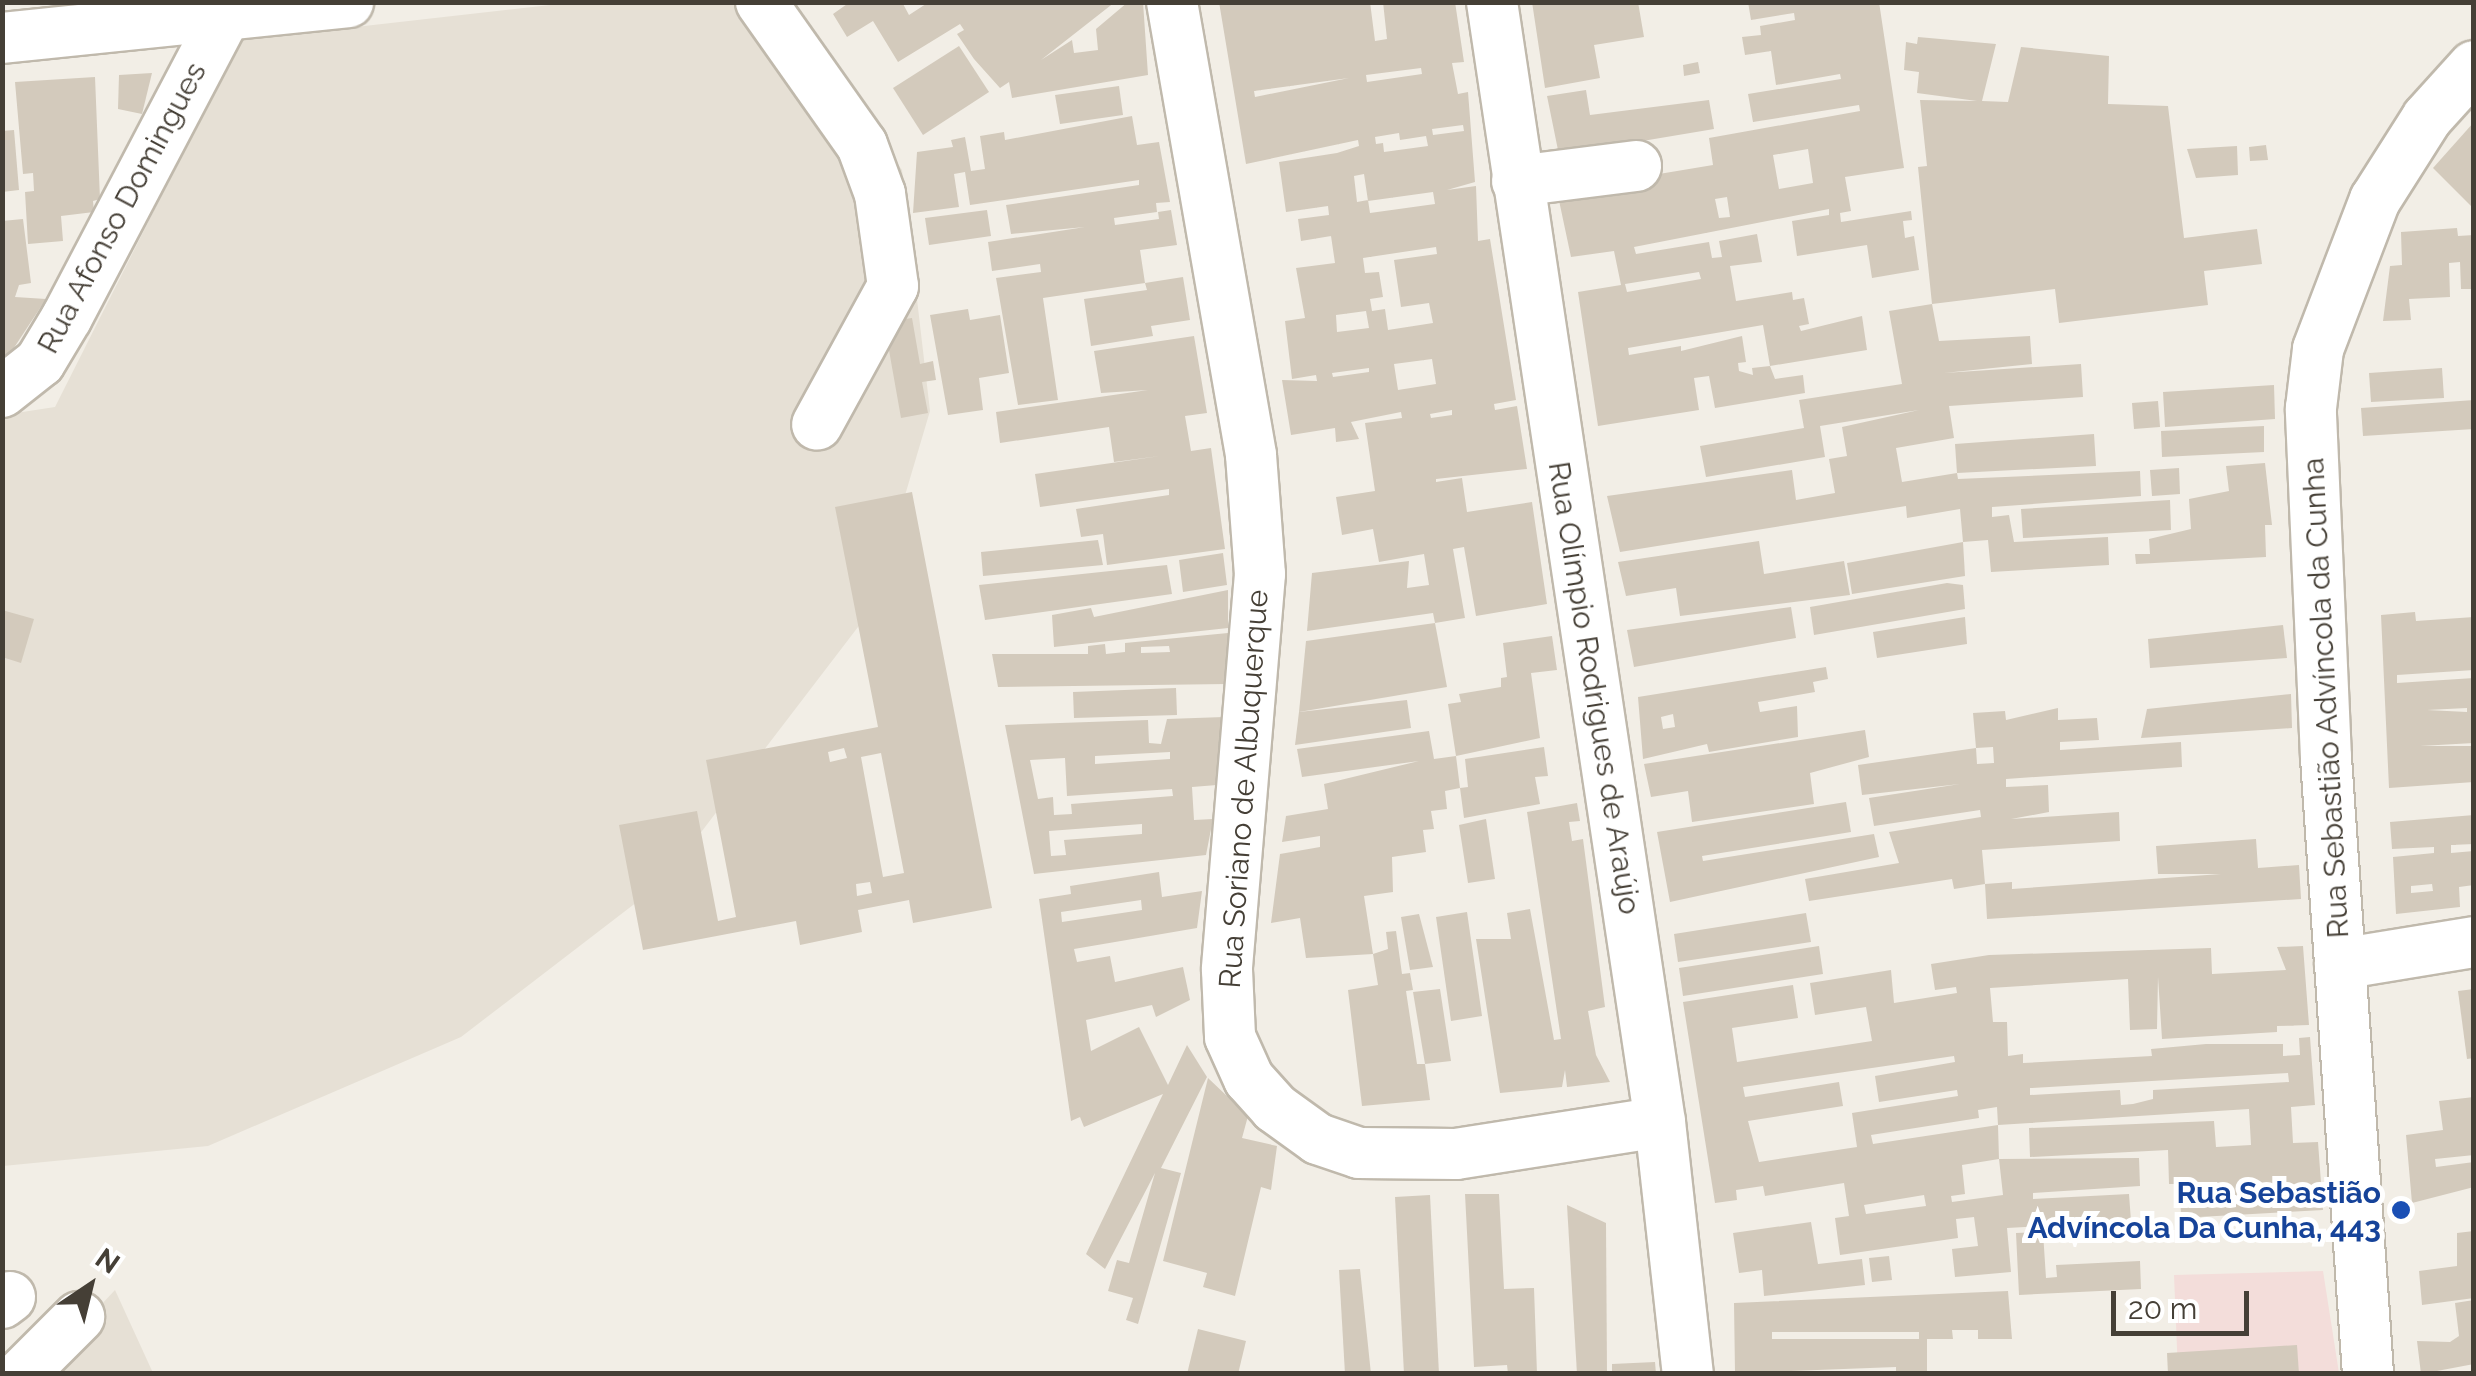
<!DOCTYPE html>
<meta charset="utf-8">
<style>
body{margin:0}
#map{position:relative;width:2476px;height:1376px;overflow:hidden;background:#f2eee6;font-family:Raleway,sans-serif}
div>[style]{position:absolute}
.residential>*{inset:0;background:#e6e0d5}
.medical>*{inset:0;background:#f3ddda}
.building>*{inset:0;background:#d3cabc}
.roads{filter:drop-shadow(2px 0 #c0b9ac) drop-shadow(-2px 0 #c0b9ac) drop-shadow(0 2px #c0b9ac) drop-shadow(0 -2px #c0b9ac)}
.minor>*{height:50px;margin:-25px;padding:0 25px;transform-origin:25px;border-radius:25px;background:#fff}
.dots>*{width:28px;height:28px;translate:-50% -50%;box-sizing:border-box;border:5px solid #fff;border-radius:50%}
span{translate:-50% -50%;white-space:nowrap;text-align:center;line-height:1.15;-webkit-text-stroke:10px #fff;paint-order:stroke}
.street-label{font-size:30px;color:#453f36}
.transit-label{font-size:30px;color:#164399;font-weight:700}
.right{translate:-100% -50%;text-align:right}
.frame{position:absolute;inset:0;border:5px solid #453f36;pointer-events:none}
.north{position:absolute;left:40px;top:1236px;width:100px;height:100px;-webkit-text-stroke:8px #fff;paint-order:stroke;rotate:35deg;font-size:28px;font-weight:700;line-height:40px;text-align:center;color:#453f36}
.north::after{content:'';display:block;margin:auto;width:35px;height:45px;background:#453f36;clip-path:polygon(50% 0,100% 100%,50% 72%,0 100%)}
.scale{position:absolute;left:2111px;top:1291px;width:138px;height:45px;box-sizing:border-box;border:5px solid #453f36;border-top:0;padding-left:12px;font-size:30px;line-height:35px;white-space:nowrap;color:#453f36;-webkit-text-stroke:8px #fff;paint-order:stroke}
</style>
<div id="map">
<div class="residential">
<i style="clip-path:polygon(568px 3px,783px 3px,902px 170px,930px 411px,871px 610px,663px 882px,461px 1037px,208px 1146px,3px 1166px,3px 415px,55px 407px,240px 40px)"></i>
<i style="clip-path:polygon(115px 1290px,153px 1373px,36px 1374px)"></i>
</div>
<div class="medical">
<i style="clip-path:polygon(2323px 1271px,2339px 1373px,2178px 1373px,2174px 1275px)"></i>
</div>
<div class="building">
<i style="clip-path:polygon(850px 2px,902px 2px,909px 15px,929px 2px,1115px 2px,1041px 60px,1072px 40px,1074px 53px,1098px 50px,1096px 29px,1128px 2px,1143px 2px,1148px 75px,1012px 98px,1009px 82px,1000px 88px,974px 59px,957px 34px,964px 30px,960px 24px,898px 62px,873px 21px,847px 37px,833px 14px)"></i>
<i style="clip-path:polygon(evenodd,1219px 2px,1370px 2px,1375px 41px,1387px 39px,1383px 2px,1455px 2px,1464px 62px,1452px 63px,1458px 94px,1468px 92px,1475px 182px,1447px 190px,1476px 186px,1478px 241px,1490px 239px,1516px 400px,1494px 404px,1495px 410px,1517px 406px,1527px 469px,1436px 479px,1436px 482px,1462px 478px,1467px 512px,1532px 502px,1547px 604px,1476px 616px,1464px 547px,1453px 549px,1465px 618px,1435px 623px,1433px 613px,1307px 631px,1312px 573px,1409px 561px,1407px 588px,1429px 585px,1424px 554px,1379px 562px,1373px 529px,1342px 535px,1336px 497px,1375px 491px,1365px 423px,1402px 418px,1401px 412px,1351px 422px,1359px 439px,1336px 442px,1335px 428px,1291px 435px,1282px 380px,1317px 381px,1316px 375px,1292px 379px,1285px 321px,1305px 318px,1296px 268px,1335px 263px,1331px 236px,1301px 241px,1298px 219px,1329px 215px,1328px 206px,1286px 212px,1279px 162px,1337px 153px,1359px 146px,1358px 140px,1246px 164px,1219px 2px,1421px 68px,1422px 74px,1367px 82px,1366px 75px,1421px 68px,1219px 2px,1349px 78px,1255px 97px,1254px 91px,1349px 78px,1219px 2px,1463px 125px,1464px 131px,1433px 135px,1432px 129px,1463px 125px,1219px 2px,1399px 133px,1400px 140px,1426px 136px,1428px 146px,1384px 152px,1383px 143px,1376px 144px,1375px 137px,1399px 133px,1219px 2px,1364px 174px,1368px 201px,1433px 192px,1435px 204px,1370px 213px,1368px 200px,1357px 202px,1354px 176px,1364px 174px,1219px 2px,1436px 247px,1437px 254px,1394px 260px,1401px 307px,1429px 303px,1433px 323px,1388px 330px,1385px 309px,1372px 311px,1370px 299px,1383px 297px,1379px 272px,1365px 273px,1363px 258px,1436px 247px,1219px 2px,1366px 311px,1369px 328px,1337px 332px,1336px 315px,1366px 311px,1219px 2px,1432px 359px,1436px 384px,1398px 390px,1394px 364px,1432px 359px,1219px 2px,1369px 368px,1369px 372px,1333px 377px,1332px 373px,1369px 368px,1219px 2px,1452px 410px,1452px 415px,1431px 418px,1430px 414px,1452px 410px)"></i>
<i style="clip-path:polygon(1532px 2px,1638px 2px,1644px 37px,1594px 45px,1600px 78px,1545px 88px)"></i>
<i style="clip-path:polygon(evenodd,1748px 2px,1879px 2px,1904px 168px,1845px 177px,1851px 211px,1840px 213px,1841px 222px,1911px 211px,1912px 220px,1903px 221px,1905px 238px,1914px 236px,1919px 270px,1872px 278px,1867px 245px,1797px 256px,1792px 221px,1829px 215px,1829px 209px,1634px 247px,1636px 254px,1709px 242px,1712px 258px,1722px 257px,1719px 241px,1757px 234px,1762px 262px,1730px 266px,1736px 301px,1792px 292px,1793px 300px,1804px 298px,1809px 324px,1799px 326px,1801px 331px,1862px 316px,1867px 350px,1770px 366px,1775px 379px,1803px 375px,1805px 393px,1715px 408px,1709px 376px,1694px 378px,1699px 410px,1598px 426px,1578px 292px,1621px 285px,1614px 251px,1571px 257px,1557px 191px,1713px 165px,1709px 138px,1860px 111px,1859px 105px,1753px 122px,1748px 94px,1841px 79px,1840px 74px,1776px 85px,1771px 51px,1745px 55px,1742px 37px,1761px 35px,1760px 26px,1795px 20px,1794px 13px,1751px 20px,1748px 2px,1808px 149px,1813px 183px,1779px 189px,1773px 155px,1808px 149px,1748px 2px,1727px 197px,1730px 217px,1719px 218px,1715px 199px,1727px 197px,1748px 2px,1699px 272px,1701px 279px,1627px 292px,1625px 284px,1699px 272px,1748px 2px,1763px 325px,1770px 366px,1752px 368px,1753px 375px,1739px 371px,1738px 363px,1746px 362px,1742px 336px,1681px 351px,1681px 346px,1629px 355px,1628px 348px,1763px 325px)"></i>
<i style="clip-path:polygon(1918px 37px,1996px 44px,1982px 101px,2008px 102px,2021px 47px,2109px 56px,2108px 104px,2168px 106px,2184px 238px,2257px 229px,2262px 264px,2204px 271px,2208px 305px,2059px 323px,2055px 289px,1932px 304px,1918px 167px,1927px 166px,1920px 100px,1977px 101px,1917px 93px,1919px 72px,1904px 70px,1906px 42px,1917px 44px)"></i>
<i style="clip-path:polygon(959px 46px,989px 92px,923px 135px,893px 88px)"></i>
<i style="clip-path:polygon(1698px 62px,1700px 73px,1684px 76px,1683px 65px)"></i>
<i style="clip-path:polygon(152px 73px,142px 114px,118px 109px,119px 75px)"></i>
<i style="clip-path:polygon(95px 77px,100px 199px,93px 201px,94px 212px,61px 216px,63px 241px,28px 244px,25px 192px,34px 191px,33px 173px,23px 174px,15px 82px)"></i>
<i style="clip-path:polygon(1119px 86px,1123px 115px,1060px 124px,1055px 95px)"></i>
<i style="clip-path:polygon(1586px 90px,1590px 115px,1709px 100px,1714px 129px,1559px 155px,1547px 96px)"></i>
<i style="clip-path:polygon(1132px 116px,1137px 145px,1159px 142px,1170px 202px,1156px 203px,1157px 212px,1114px 218px,1115px 225px,1159px 219px,1158px 212px,1171px 210px,1177px 245px,1140px 250px,1145px 283px,1183px 277px,1190px 320px,1151px 326px,1153px 336px,1091px 346px,1084px 299px,1147px 290px,1145px 283px,1043px 298px,1058px 400px,1018px 405px,996px 278px,1041px 272px,1040px 264px,992px 271px,988px 242px,1085px 227px,1011px 234px,1006px 205px,1139px 185px,1139px 180px,970px 205px,965px 172px,954px 174px,959px 207px,913px 213px,917px 152px,953px 147px,951px 140px,965px 137px,971px 171px,985px 169px,980px 136px,1004px 132px,1005px 140px)"></i>
<i style="clip-path:polygon(2474px 122px,2474px 209px,2433px 168px)"></i>
<i style="clip-path:polygon(14px 130px,19px 190px,2px 192px,2px 131px)"></i>
<i style="clip-path:polygon(2266px 145px,2268px 160px,2250px 161px,2249px 147px)"></i>
<i style="clip-path:polygon(2237px 146px,2238px 175px,2196px 178px,2187px 149px)"></i>
<i style="clip-path:polygon(987px 210px,991px 236px,929px 245px,925px 218px)"></i>
<i style="clip-path:polygon(23px 219px,31px 283px,19px 285px,15px 297px,46px 299px,2px 366px,2px 221px)"></i>
<i style="clip-path:polygon(2457px 228px,2458px 236px,2474px 235px,2474px 289px,2461px 289px,2460px 262px,2449px 263px,2450px 297px,2409px 299px,2411px 320px,2383px 321px,2390px 266px,2402px 265px,2401px 232px)"></i>
<i style="clip-path:polygon(1932px 304px,1939px 341px,2030px 336px,2032px 364px,1944px 373px,2081px 364px,2083px 397px,1949px 406px,1954px 438px,1896px 448px,1902px 482px,1957px 473px,1958px 479px,2140px 471px,2141px 496px,1992px 507px,1992px 517px,2009px 515px,2014px 542px,2108px 537px,2109px 565px,1991px 572px,1988px 540px,1963px 542px,1960px 509px,1907px 518px,1906px 506px,1620px 552px,1607px 496px,1792px 470px,1796px 500px,1835px 493px,1829px 459px,1847px 456px,1842px 427px,1919px 410px,1820px 426px,1825px 457px,1706px 477px,1700px 446px,1804px 428px,1799px 400px,1902px 384px,1889px 311px)"></i>
<i style="clip-path:polygon(968px 309px,970px 320px,1000px 315px,1009px 373px,979px 378px,983px 410px,948px 415px,930px 315px)"></i>
<i style="clip-path:polygon(912px 318px,920px 364px,933px 361px,936px 380px,922px 382px,928px 413px,901px 418px,884px 322px)"></i>
<i style="clip-path:polygon(1194px 336px,1207px 413px,1185px 416px,1191px 451px,1211px 448px,1225px 549px,1107px 565px,1103px 534px,1081px 537px,1076px 509px,1169px 495px,1169px 489px,1040px 507px,1035px 474px,1160px 456px,1114px 462px,1109px 427px,1000px 443px,996px 412px,1148px 390px,1101px 393px,1094px 351px)"></i>
<i style="clip-path:polygon(2442px 368px,2444px 398px,2371px 402px,2369px 373px)"></i>
<i style="clip-path:polygon(2274px 385px,2275px 419px,2165px 427px,2163px 392px)"></i>
<i style="clip-path:polygon(2474px 400px,2474px 429px,2363px 436px,2361px 408px)"></i>
<i style="clip-path:polygon(2158px 401px,2160px 427px,2134px 429px,2132px 403px)"></i>
<i style="clip-path:polygon(2264px 426px,2264px 452px,2162px 457px,2161px 431px)"></i>
<i style="clip-path:polygon(2094px 434px,2096px 466px,1957px 473px,1955px 444px)"></i>
<i style="clip-path:polygon(2265px 463px,2272px 525px,2265px 525px,2266px 557px,2136px 564px,2135px 554px,2150px 554px,2149px 539px,2191px 529px,2189px 499px,2229px 491px,2226px 466px)"></i>
<i style="clip-path:polygon(2179px 468px,2180px 494px,2152px 496px,2150px 470px)"></i>
<i style="clip-path:polygon(evenodd,912px 492px,992px 908px,913px 923px,909px 900px,858px 910px,862px 932px,800px 945px,796px 921px,643px 950px,619px 825px,697px 811px,718px 921px,736px 917px,706px 760px,878px 727px,835px 507px,912px 492px,844px 748px,847px 758px,830px 762px,828px 752px,844px 748px,912px 492px,881px 753px,904px 873px,883px 877px,861px 757px,881px 753px,912px 492px,870px 882px,872px 893px,857px 896px,856px 884px,870px 882px)"></i>
<i style="clip-path:polygon(2170px 500px,2171px 530px,2023px 538px,2021px 509px)"></i>
<i style="clip-path:polygon(1098px 540px,1103px 565px,983px 576px,981px 552px)"></i>
<i style="clip-path:polygon(1759px 541px,1764px 574px,1844px 561px,1850px 595px,1680px 616px,1676px 588px,1626px 596px,1618px 562px)"></i>
<i style="clip-path:polygon(1963px 542px,1965px 576px,1852px 594px,1847px 563px)"></i>
<i style="clip-path:polygon(1223px 553px,1227px 585px,1183px 592px,1179px 560px)"></i>
<i style="clip-path:polygon(1167px 565px,1172px 594px,985px 620px,979px 585px)"></i>
<i style="clip-path:polygon(1947px 583px,1963px 585px,1965px 609px,1814px 635px,1810px 607px)"></i>
<i style="clip-path:polygon(1228px 590px,1228px 628px,1054px 647px,1052px 615px,1091px 608px,1094px 617px)"></i>
<i style="clip-path:polygon(1791px 607px,1796px 638px,1634px 667px,1627px 630px)"></i>
<i style="clip-path:polygon(2px 610px,34px 619px,21px 663px,2px 657px)"></i>
<i style="clip-path:polygon(evenodd,2415px 612px,2416px 621px,2474px 617px,2474px 670px,2397px 675px,2397px 683px,2474px 678px,2474px 743px,2420px 746px,2474px 746px,2474px 782px,2389px 788px,2381px 615px,2415px 612px,2467px 708px,2467px 712px,2427px 710px,2467px 708px)"></i>
<i style="clip-path:polygon(1965px 617px,1967px 644px,1877px 658px,1873px 632px)"></i>
<i style="clip-path:polygon(1435px 623px,1447px 687px,1299px 712px,1306px 641px)"></i>
<i style="clip-path:polygon(2283px 625px,2287px 658px,2150px 668px,2148px 639px)"></i>
<i style="clip-path:polygon(evenodd,1228px 633px,1227px 684px,998px 687px,992px 654px,1088px 654px,1088px 646px,1105px 644px,1106px 654px,1125px 652px,1125px 643px,1228px 633px,1169px 646px,1170px 652px,1141px 653px,1141px 647px,1169px 646px)"></i>
<i style="clip-path:polygon(1552px 636px,1557px 670px,1531px 673px,1540px 738px,1456px 756px,1448px 704px,1461px 702px,1459px 694px,1501px 687px,1501px 678px,1507px 677px,1503px 643px)"></i>
<i style="clip-path:polygon(evenodd,1826px 667px,1828px 679px,1813px 682px,1815px 692px,1758px 702px,1760px 712px,1797px 706px,1798px 737px,1709px 752px,1707px 744px,1643px 759px,1638px 697px,1826px 667px,1673px 714px,1675px 727px,1663px 729px,1661px 717px,1673px 714px)"></i>
<i style="clip-path:polygon(1176px 688px,1177px 715px,1074px 718px,1073px 692px)"></i>
<i style="clip-path:polygon(2291px 694px,2292px 728px,2141px 738px,2147px 709px)"></i>
<i style="clip-path:polygon(1407px 700px,1411px 728px,1295px 745px,1299px 712px)"></i>
<i style="clip-path:polygon(2058px 708px,2058px 720px,2097px 718px,2099px 740px,2060px 742px,2060px 750px,2181px 742px,2182px 767px,2006px 779px,2006px 787px,2048px 785px,2049px 812px,2011px 819px,2119px 812px,2120px 841px,1982px 850px,1985px 884px,2012px 882px,2012px 889px,2221px 874px,2158px 874px,2156px 846px,2256px 839px,2258px 868px,2299px 865px,2301px 899px,1987px 919px,1985px 884px,1954px 889px,1952px 879px,1809px 901px,1805px 879px,1899px 863px,1889px 832px,1981px 817px,1980px 810px,1874px 826px,1869px 798px,1960px 784px,1862px 795px,1858px 765px,1976px 748px,1977px 764px,1994px 763px,1993px 747px,1976px 748px,1973px 713px,2005px 711px,2006px 720px)"></i>
<i style="clip-path:polygon(evenodd,1224px 717px,1217px 785px,1192px 787px,1194px 820px,1213px 819px,1206px 855px,1034px 874px,1005px 725px,1148px 720px,1149px 743px,1161px 744px,1167px 719px,1224px 717px,1170px 752px,1170px 759px,1095px 764px,1095px 756px,1170px 752px,1224px 717px,1065px 758px,1067px 796px,1172px 789px,1173px 796px,1071px 804px,1072px 814px,1054px 815px,1053px 797px,1038px 799px,1030px 760px,1065px 758px,1224px 717px,1142px 824px,1142px 834px,1064px 840px,1066px 855px,1051px 856px,1049px 831px,1142px 824px)"></i>
<i style="clip-path:polygon(1865px 730px,1869px 757px,1810px 773px,1814px 804px,1692px 822px,1688px 791px,1651px 797px,1644px 764px)"></i>
<i style="clip-path:polygon(1429px 731px,1434px 759px,1456px 756px,1460px 788px,1468px 787px,1465px 759px,1544px 747px,1548px 776px,1535px 777px,1540px 804px,1464px 818px,1460px 788px,1445px 791px,1447px 809px,1431px 811px,1434px 829px,1423px 830px,1426px 852px,1392px 857px,1393px 892px,1364px 896px,1373px 954px,1388px 949px,1386px 932px,1396px 931px,1402px 974px,1410px 973px,1413px 990px,1406px 991px,1417px 1064px,1425px 1064px,1430px 1100px,1362px 1106px,1348px 990px,1378px 985px,1373px 954px,1306px 958px,1300px 918px,1271px 923px,1280px 854px,1320px 847px,1320px 836px,1282px 842px,1286px 816px,1328px 809px,1324px 784px,1419px 761px,1302px 777px,1297px 749px)"></i>
<i style="clip-path:polygon(1846px 802px,1851px 832px,1702px 856px,1703px 861px,1874px 834px,1879px 857px,1670px 902px,1657px 832px)"></i>
<i style="clip-path:polygon(1577px 803px,1580px 821px,1569px 822px,1572px 841px,1583px 839px,1605px 1007px,1588px 1011px,1596px 1055px,1610px 1082px,1567px 1087px,1565px 1070px,1562px 1087px,1500px 1093px,1476px 939px,1511px 939px,1507px 913px,1530px 909px,1554px 1040px,1561px 1039px,1527px 812px)"></i>
<i style="clip-path:polygon(evenodd,2474px 815px,2474px 844px,2451px 845px,2451px 853px,2474px 851px,2474px 885px,2459px 887px,2460px 907px,2396px 914px,2393px 857px,2434px 853px,2434px 847px,2392px 849px,2390px 822px,2474px 815px,2432px 884px,2433px 891px,2411px 893px,2411px 886px,2432px 884px)"></i>
<i style="clip-path:polygon(1486px 819px,1495px 879px,1468px 883px,1459px 825px)"></i>
<i style="clip-path:polygon(evenodd,1159px 872px,1162px 897px,1202px 891px,1197px 928px,1074px 949px,1077px 962px,1110px 956px,1115px 982px,1183px 967px,1190px 1000px,1156px 1017px,1152px 1005px,1086px 1020px,1091px 1051px,1139px 1027px,1168px 1085px,1187px 1045px,1207px 1077px,1161px 1168px,1181px 1173px,1138px 1324px,1126px 1320px,1133px 1298px,1108px 1291px,1117px 1260px,1129px 1263px,1155px 1173px,1105px 1269px,1086px 1254px,1163px 1094px,1084px 1127px,1080px 1117px,1071px 1121px,1039px 899px,1071px 894px,1070px 886px,1159px 872px,1141px 900px,1142px 910px,1062px 922px,1061px 912px,1141px 900px)"></i>
<i style="clip-path:polygon(1467px 912px,1482px 1016px,1451px 1021px,1436px 917px)"></i>
<i style="clip-path:polygon(1806px 913px,1811px 942px,1678px 962px,1674px 934px)"></i>
<i style="clip-path:polygon(1419px 914px,1433px 967px,1410px 970px,1401px 917px)"></i>
<i style="clip-path:polygon(1819px 946px,1823px 974px,1683px 996px,1679px 968px)"></i>
<i style="clip-path:polygon(evenodd,2303px 946px,2309px 1025px,2277px 1026px,2277px 1032px,2162px 1039px,2158px 977px,2157px 1029px,2130px 1030px,2128px 979px,1990px 988px,1993px 1022px,2007px 1022px,2008px 1056px,2023px 1054px,2023px 1063px,2152px 1056px,2151px 1049px,2206px 1044px,2283px 1044px,2283px 1056px,2300px 1055px,2299px 1038px,2310px 1037px,2315px 1105px,2291px 1107px,2293px 1143px,2318px 1142px,2323px 1210px,2181px 1218px,2180px 1184px,2169px 1184px,2168px 1150px,2030px 1157px,2029px 1128px,2214px 1121px,2216px 1147px,2251px 1145px,2249px 1109px,1998px 1125px,1997px 1107px,1978px 1110px,1979px 1118px,1871px 1135px,1873px 1144px,1998px 1125px,1999px 1159px,1962px 1165px,1965px 1194px,1951px 1196px,1952px 1202px,2003px 1195px,1999px 1159px,2139px 1158px,2140px 1186px,2033px 1193px,2033px 1199px,2129px 1194px,2131px 1221px,2007px 1228px,2011px 1272px,1955px 1277px,1952px 1249px,1978px 1246px,1974px 1217px,1956px 1219px,1958px 1238px,1840px 1255px,1835px 1218px,1849px 1216px,1844px 1183px,1765px 1196px,1763px 1186px,1736px 1190px,1737px 1200px,1715px 1203px,1683px 1002px,1793px 985px,1798px 1018px,1732px 1028px,1737px 1062px,1872px 1041px,1866px 1007px,1815px 1015px,1810px 983px,1891px 970px,1894px 1003px,1957px 993px,1956px 987px,1935px 990px,1931px 964px,1989px 955px,2211px 948px,2212px 974px,2286px 970px,2277px 947px,2303px 946px,1954px 1056px,1955px 1062px,1875px 1076px,1879px 1102px,1957px 1090px,1958px 1096px,1852px 1113px,1857px 1147px,1759px 1162px,1748px 1121px,1843px 1106px,1839px 1082px,1745px 1097px,1743px 1087px,1954px 1056px,2303px 946px,2288px 1073px,2289px 1082px,2153px 1090px,2153px 1099px,2133px 1104px,2121px 1105px,2120px 1090px,2030px 1095px,2030px 1088px,2288px 1073px,2303px 946px,1924px 1195px,1926px 1206px,1866px 1214px,1864px 1205px,1924px 1195px)"></i>
<i style="clip-path:polygon(1440px 989px,1451px 1061px,1425px 1064px,1413px 992px)"></i>
<i style="clip-path:polygon(2474px 989px,2474px 1058px,2467px 1059px,2458px 991px)"></i>
<i style="clip-path:polygon(1208px 1078px,1248px 1116px,1242px 1138px,1277px 1146px,1271px 1190px,1261px 1187px,1235px 1296px,1203px 1287px,1207px 1273px,1163px 1261px)"></i>
<i style="clip-path:polygon(2474px 1097px,2474px 1155px,2435px 1159px,2436px 1167px,2474px 1162px,2474px 1187px,2412px 1203px,2406px 1135px,2443px 1130px,2439px 1101px)"></i>
<i style="clip-path:polygon(1465px 1194px,1499px 1194px,1504px 1289px,1534px 1288px,1537px 1374px,1508px 1374px,1507px 1365px,1474px 1367px)"></i>
<i style="clip-path:polygon(1430px 1195px,1439px 1374px,1404px 1374px,1395px 1197px)"></i>
<i style="clip-path:polygon(1567px 1205px,1606px 1223px,1607px 1374px,1577px 1374px)"></i>
<i style="clip-path:polygon(1811px 1222px,1818px 1264px,1862px 1259px,1865px 1285px,1764px 1296px,1762px 1270px,1739px 1273px,1733px 1233px)"></i>
<i style="clip-path:polygon(2474px 1231px,2474px 1298px,2422px 1305px,2419px 1271px,2457px 1266px,2457px 1233px)"></i>
<i style="clip-path:polygon(2043px 1232px,2046px 1278px,2057px 1277px,2056px 1265px,2140px 1261px,2141px 1289px,2019px 1295px,2016px 1233px)"></i>
<i style="clip-path:polygon(1889px 1256px,1892px 1280px,1872px 1282px,1869px 1258px)"></i>
<i style="clip-path:polygon(1360px 1269px,1371px 1374px,1345px 1374px,1339px 1270px)"></i>
<i style="clip-path:polygon(evenodd,2008px 1291px,2012px 1339px,1978px 1339px,1978px 1330px,1952px 1330px,1953px 1339px,1927px 1339px,1927px 1374px,1896px 1374px,1896px 1367px,1735px 1373px,1734px 1303px,2008px 1291px,1772px 1332px,1919px 1332px,1919px 1339px,1772px 1339px,1772px 1332px)"></i>
<i style="clip-path:polygon(2474px 1300px,2474px 1364px,2421px 1374px,2417px 1341px,2450px 1342px,2459px 1336px,2455px 1303px)"></i>
<i style="clip-path:polygon(1198px 1329px,1246px 1341px,1238px 1374px,1187px 1374px)"></i>
<i style="clip-path:polygon(2297px 1345px,2299px 1374px,2168px 1374px,2167px 1353px)"></i>
<i style="clip-path:polygon(1655px 1362px,1656px 1374px,1612px 1374px,1612px 1364px)"></i>
</div>
<div class="roads">
<div class="minor">
<i style="left:761px;top:2px;width:175px;rotate:54.8deg"></i>
<i style="left:862px;top:145px;width:52px;rotate:69.8deg"></i>
<i style="left:880px;top:194px;width:93px;rotate:82deg"></i>
<i style="left:893px;top:286px;width:158px;rotate:118.7deg"></i>
<i style="left:1172px;top:2px;width:460px;rotate:80.1deg"></i>
<i style="left:1251px;top:455px;width:119px;rotate:85.7deg"></i>
<i style="left:1260px;top:574px;width:397px;rotate:94.8deg"></i>
<i style="left:1227px;top:970px;width:67px;rotate:87.4deg"></i>
<i style="left:1230px;top:1037px;width:46px;rotate:65.7deg"></i>
<i style="left:1249px;top:1079px;width:39px;rotate:48deg"></i>
<i style="left:1275px;top:1108px;width:53px;rotate:35.8deg"></i>
<i style="left:1318px;top:1139px;width:43px;rotate:18.9deg"></i>
<i style="left:1359px;top:1153px;width:97px;rotate:0.6deg"></i>
<i style="left:1456px;top:1154px;width:206px;rotate:-8.9deg"></i>
<i style="left:1492px;top:2px;width:1133px;rotate:81.47deg"></i>
<i style="left:1660px;top:1122px;width:254px;rotate:83.7deg"></i>
<i style="left:2px;top:38px;width:348px;rotate:-5.9deg"></i>
<i style="left:1517px;top:181px;width:120px;rotate:-7.2deg"></i>
<i style="left:2px;top:392px;width:48px;rotate:-38.3deg"></i>
<i style="left:40px;top:362px;width:52px;rotate:-59deg"></i>
<i style="left:67px;top:317px;width:344px;rotate:-62.3deg"></i>
<i style="left:2340px;top:964px;width:136px;rotate:-9.3deg"></i>
<i style="left:2px;top:1303px;width:10px;rotate:-37deg"></i>
<i style="left:22px;top:1374px;width:81px;rotate:-45deg"></i>
<i style="left:2368px;top:1374px;width:617px;rotate:-93.9deg"></i>
<i style="left:2326px;top:758px;width:350px;rotate:-92.5deg"></i>
<i style="left:2311px;top:408px;width:59px;rotate:-83.2deg"></i>
<i style="left:2318px;top:349px;width:160px;rotate:-69.1deg"></i>
<i style="left:2375px;top:200px;width:97px;rotate:-57.6deg"></i>
<i style="left:2427px;top:118px;width:70px;rotate:-47.9deg"></i>
</div>
</div>
<div class="dots">
<i style="left:2401px;top:1210px;background:#1a4fb4"></i>
</div>
<div class="street-label">
<span style="left:122px;top:208px;rotate:-62deg">Rua Afonso Domingues</span>
<span style="left:1594px;top:688px;rotate:81deg">Rua Olímpio Rodrigues de Araújo</span>
<span style="left:2326px;top:698px;rotate:-93deg">Rua Sebastião Advíncola da Cunha</span>
<span style="left:1244px;top:789px;rotate:-86deg">Rua Soriano de Albuquerque</span>
</div>
<div class="transit-label">
<span class="right" style="left:2381px;top:1210px">Rua Sebastião<br>Advíncola Da Cunha, 443</span>
</div>
<div class="frame"></div>
<div class="north">N</div>
<div class="scale">20 m</div>
</div>
